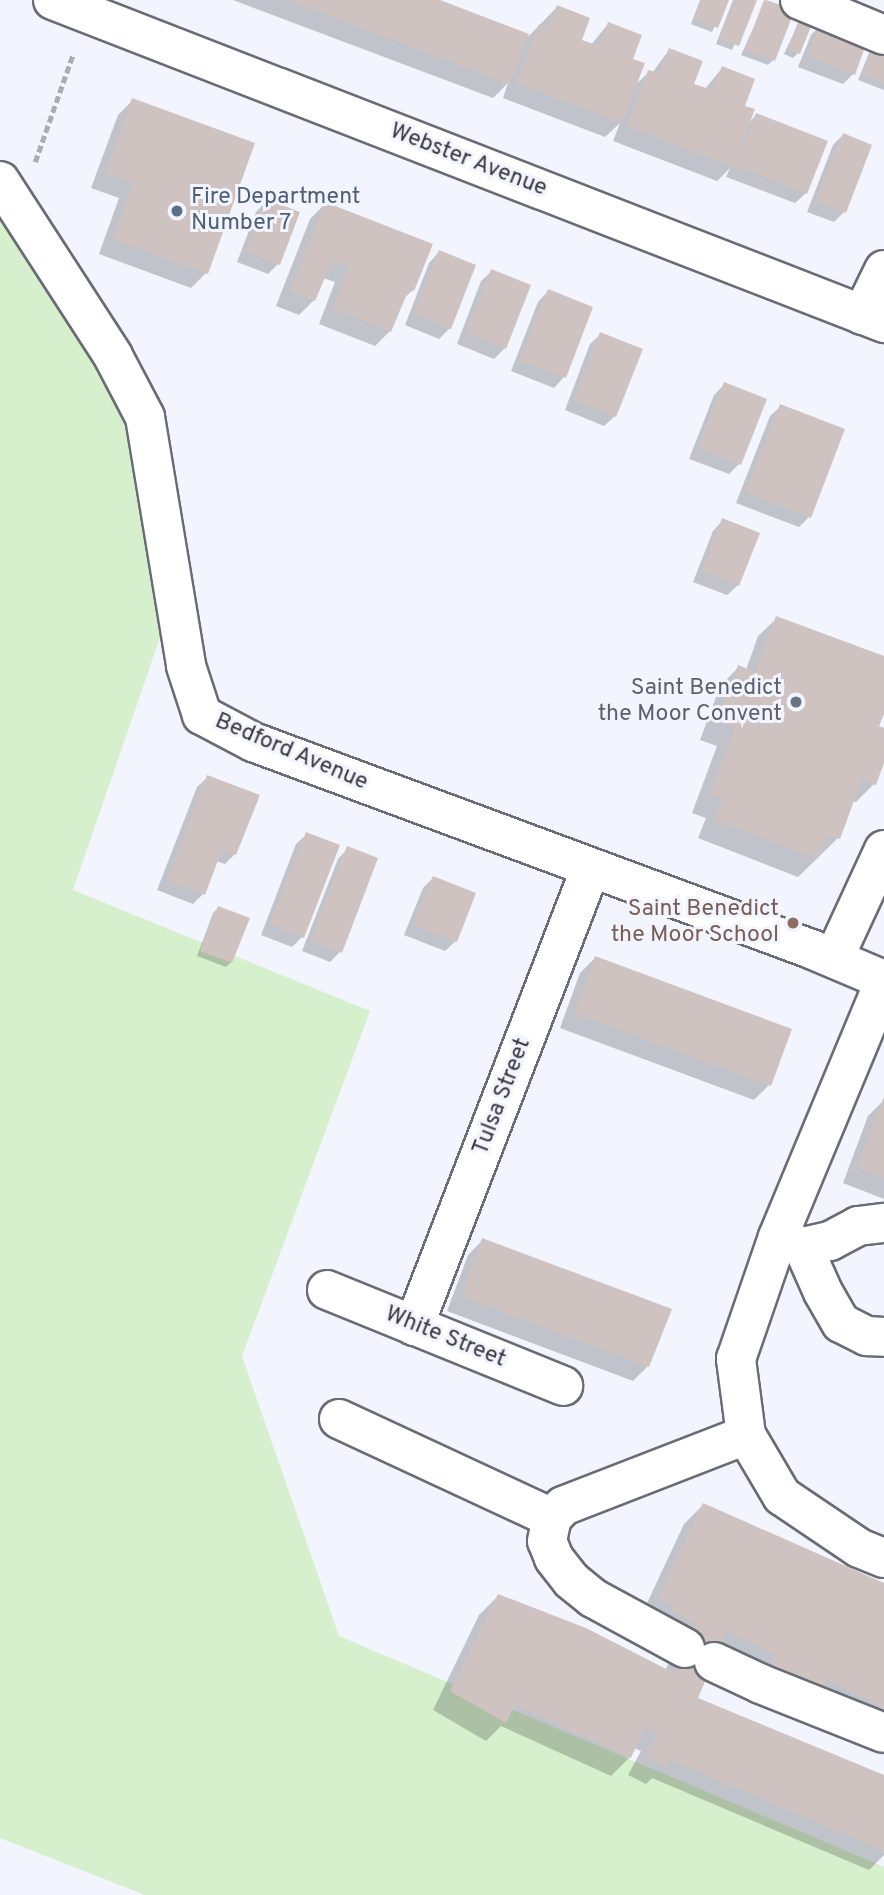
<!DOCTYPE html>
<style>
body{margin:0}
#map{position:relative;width:884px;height:1895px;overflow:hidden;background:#f2f4fe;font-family:Overpass,sans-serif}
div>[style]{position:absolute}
.green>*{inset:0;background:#d6f0cd}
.shadow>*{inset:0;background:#0003}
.building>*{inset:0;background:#cfc3c1}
.path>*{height:4.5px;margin-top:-2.25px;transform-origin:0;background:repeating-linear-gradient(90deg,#abadb5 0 7px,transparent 0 10.5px)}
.roads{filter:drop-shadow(2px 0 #6a6c75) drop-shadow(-2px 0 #6a6c75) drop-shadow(0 2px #6a6c75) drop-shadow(0 -2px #6a6c75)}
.minor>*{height:38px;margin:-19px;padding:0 19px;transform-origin:19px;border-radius:19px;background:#fff}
.dots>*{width:19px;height:19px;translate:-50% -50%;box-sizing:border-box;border:4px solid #f2f4fe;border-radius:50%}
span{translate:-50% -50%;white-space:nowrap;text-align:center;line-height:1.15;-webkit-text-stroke:6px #f2f4fe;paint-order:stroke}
.street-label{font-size:23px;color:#38393d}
.service-label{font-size:23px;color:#4e5e75}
.left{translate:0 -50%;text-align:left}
.worship-label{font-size:23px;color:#5b616d}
.right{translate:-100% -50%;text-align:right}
.education-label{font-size:23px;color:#785e54}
</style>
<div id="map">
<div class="green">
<i style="clip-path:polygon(0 181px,113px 356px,175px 594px,73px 890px,370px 1011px,242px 1356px,339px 1636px,884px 1867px,884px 1895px,145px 1895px,0 1838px)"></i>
</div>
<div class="shadow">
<i style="clip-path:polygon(233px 0,435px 0,524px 41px,557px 7px,579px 41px,591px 45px,608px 24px,631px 60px,634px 86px,649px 72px,652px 73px,669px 50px,692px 85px,705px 89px,722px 68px,743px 107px,748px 124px,756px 115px,806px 193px,795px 203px,726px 177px,730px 168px,717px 181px,613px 141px,620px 123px,605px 137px,503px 98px,508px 83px,493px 98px)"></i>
<i style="clip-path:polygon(700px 0,727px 0,712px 32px,691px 24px)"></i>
<i style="clip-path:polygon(733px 0,755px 0,732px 50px,716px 44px)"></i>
<i style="clip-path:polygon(766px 0,793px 10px,773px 60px,768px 65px,741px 55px)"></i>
<i style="clip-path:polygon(803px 13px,798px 53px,793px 58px,784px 54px)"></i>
<i style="clip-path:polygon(821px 25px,853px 74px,843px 84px,798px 67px,811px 35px)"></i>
<i style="clip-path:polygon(884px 44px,884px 90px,858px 80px,872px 46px)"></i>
<i style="clip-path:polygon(133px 100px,206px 273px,191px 288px,99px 254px,119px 198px,91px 188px,118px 115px)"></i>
<i style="clip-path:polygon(843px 135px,844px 212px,834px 222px,807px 212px,833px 145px)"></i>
<i style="clip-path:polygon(267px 201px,278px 264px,268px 274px,237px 262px,256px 212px)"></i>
<i style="clip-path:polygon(325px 204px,413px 290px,402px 300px,390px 331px,375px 346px,319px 324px,335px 282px,323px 278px,314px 300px,299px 315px,276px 306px,310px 219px)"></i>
<i style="clip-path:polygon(439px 252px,450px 328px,439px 339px,405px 325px,429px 263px)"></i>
<i style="clip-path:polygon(492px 271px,505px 348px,494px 359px,457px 344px,481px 281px)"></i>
<i style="clip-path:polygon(548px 291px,564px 377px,554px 388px,511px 371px,538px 302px)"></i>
<i style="clip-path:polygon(601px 334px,615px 416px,604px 426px,565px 410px,590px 344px)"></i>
<i style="clip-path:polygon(725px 384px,739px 464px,729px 474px,689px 459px,714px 395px)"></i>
<i style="clip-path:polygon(781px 406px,809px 517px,799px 527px,736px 503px,770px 416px)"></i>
<i style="clip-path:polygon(723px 520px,738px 585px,727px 595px,693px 582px,713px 531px)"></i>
<i style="clip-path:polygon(777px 618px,884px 658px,884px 709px,877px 727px,884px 730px,884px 758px,874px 784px,856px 802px,852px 801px,838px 838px,798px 877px,698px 838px,706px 818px,692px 813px,717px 746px,700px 740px,720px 686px,739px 667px,746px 670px,758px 636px)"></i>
<i style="clip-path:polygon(208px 777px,235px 854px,225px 864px,216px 861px,203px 894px,193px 904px,157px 890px,197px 787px)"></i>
<i style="clip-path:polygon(307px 834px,302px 937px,292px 947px,261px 935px,296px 844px)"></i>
<i style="clip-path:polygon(348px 848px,340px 952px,330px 962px,302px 951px,338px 859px)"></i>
<i style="clip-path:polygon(433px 878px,456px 941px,445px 951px,404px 935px,423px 888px)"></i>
<i style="clip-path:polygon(218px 908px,231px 962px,226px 967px,197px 956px,213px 913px)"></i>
<i style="clip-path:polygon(595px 958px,769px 1085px,754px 1100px,560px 1028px,580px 973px)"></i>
<i style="clip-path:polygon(883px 1101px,884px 1101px,884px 1199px,843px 1183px,868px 1116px)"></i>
<i style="clip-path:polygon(483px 1240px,648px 1366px,633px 1381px,447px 1311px,468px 1255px)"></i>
<i style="clip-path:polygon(703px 1505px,884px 1585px,884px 1736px,715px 1653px,696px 1699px,884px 1776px,884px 1855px,869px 1870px,652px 1778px,646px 1784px,628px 1775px,641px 1751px,634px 1748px,630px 1757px,611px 1776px,501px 1726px,486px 1741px,433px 1710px,479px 1615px,498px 1596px,665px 1671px,678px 1642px,641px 1616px,684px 1524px)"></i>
</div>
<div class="building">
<i style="clip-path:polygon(287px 0,440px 0,529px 34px,509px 84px)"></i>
<i style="clip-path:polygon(702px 0,729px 0,718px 28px,694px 19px)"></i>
<i style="clip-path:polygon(735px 0,757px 0,739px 46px,719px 39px)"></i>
<i style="clip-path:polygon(764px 0,795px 9px,775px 61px,745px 50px)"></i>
<i style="clip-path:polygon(557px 5px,590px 18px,582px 40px,599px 46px,608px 22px,642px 35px,633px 59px,645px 63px,622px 123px,516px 83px,539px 24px,548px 28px)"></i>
<i style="clip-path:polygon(802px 11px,815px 16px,800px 54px,788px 49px)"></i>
<i style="clip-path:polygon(821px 23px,867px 41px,855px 75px,807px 56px)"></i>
<i style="clip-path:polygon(876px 39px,884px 42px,884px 83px,862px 75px)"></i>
<i style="clip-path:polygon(669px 48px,703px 61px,694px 84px,712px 90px,722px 66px,755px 79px,745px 106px,755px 109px,733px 167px,627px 126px,648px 70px,659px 73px)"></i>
<i style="clip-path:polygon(132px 98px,255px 143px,208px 274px,113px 239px,133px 183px,105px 173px)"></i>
<i style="clip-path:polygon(756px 113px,828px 141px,807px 194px,735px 166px)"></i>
<i style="clip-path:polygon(843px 133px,872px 145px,846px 213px,816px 201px)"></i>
<i style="clip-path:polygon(266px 199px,300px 212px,280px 265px,246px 252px)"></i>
<i style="clip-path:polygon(325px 202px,433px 244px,414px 291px,409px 289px,391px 332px,333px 309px,349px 267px,332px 261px,315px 301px,290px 291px)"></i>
<i style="clip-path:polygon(439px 250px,476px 265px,451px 329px,414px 314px)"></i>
<i style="clip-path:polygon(491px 269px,531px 285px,506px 349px,466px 333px)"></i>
<i style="clip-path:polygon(548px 289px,593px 307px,566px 378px,520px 361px)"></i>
<i style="clip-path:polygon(600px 332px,643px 349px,616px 417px,574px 400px)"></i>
<i style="clip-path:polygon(724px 382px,767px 399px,741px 465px,698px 448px)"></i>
<i style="clip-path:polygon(780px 404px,845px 429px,811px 518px,746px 492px)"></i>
<i style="clip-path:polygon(722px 518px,760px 533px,739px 586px,702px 571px)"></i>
<i style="clip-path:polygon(776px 616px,884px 656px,884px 714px,879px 726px,884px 728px,884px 763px,876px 785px,862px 779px,840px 839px,827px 835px,818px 859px,715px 820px,723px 799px,709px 794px,735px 728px,717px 721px,738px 665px,755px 672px)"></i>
<i style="clip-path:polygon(207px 775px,260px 795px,236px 855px,222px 850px,205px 895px,167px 880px)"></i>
<i style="clip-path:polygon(306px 832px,340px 845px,304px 938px,270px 924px)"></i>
<i style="clip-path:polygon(347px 846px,378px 858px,342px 953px,311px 940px)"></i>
<i style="clip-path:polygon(433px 876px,476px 893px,457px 942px,413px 925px)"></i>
<i style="clip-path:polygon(218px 906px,250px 918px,232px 963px,200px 951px)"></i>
<i style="clip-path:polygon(595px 956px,792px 1029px,771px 1086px,574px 1013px)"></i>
<i style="clip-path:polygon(884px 1097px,884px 1178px,857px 1168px)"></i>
<i style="clip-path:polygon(482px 1238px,672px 1309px,649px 1367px,461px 1296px)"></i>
<i style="clip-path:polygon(703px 1503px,884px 1583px,884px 1708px,827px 1679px,820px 1696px,766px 1674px,775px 1655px,726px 1631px,698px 1698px,884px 1775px,884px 1851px,671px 1760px,666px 1767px,645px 1756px,658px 1732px,645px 1726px,631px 1758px,515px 1705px,506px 1723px,450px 1691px,498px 1594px,586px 1628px,674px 1673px,695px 1623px,671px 1611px,673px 1606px,658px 1597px)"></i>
</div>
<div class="path">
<i style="left:35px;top:162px;width:114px;rotate:-70.6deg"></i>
</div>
<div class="roads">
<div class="minor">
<i style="left:53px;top:0;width:892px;rotate:21.24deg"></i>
<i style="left:800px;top:0;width:91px;rotate:22.6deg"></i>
<i style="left:0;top:181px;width:208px;rotate:57.1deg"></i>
<i style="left:113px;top:356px;width:69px;rotate:62.3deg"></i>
<i style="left:145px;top:417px;width:252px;rotate:80.6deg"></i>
<i style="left:186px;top:666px;width:52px;rotate:71.9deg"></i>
<i style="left:202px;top:715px;width:58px;rotate:27.9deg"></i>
<i style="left:253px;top:742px;width:595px;rotate:20.35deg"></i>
<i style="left:811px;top:949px;width:79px;rotate:23deg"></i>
<i style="left:862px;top:315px;width:50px;rotate:-63.9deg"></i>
<i style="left:834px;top:958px;width:119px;rotate:-65.2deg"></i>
<i style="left:780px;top:1238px;width:25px;rotate:21deg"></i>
<i style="left:803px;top:1247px;width:28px;rotate:-13deg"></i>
<i style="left:830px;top:1241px;width:32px;rotate:-28deg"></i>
<i style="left:858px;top:1226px;width:26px;rotate:-7deg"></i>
<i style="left:803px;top:1247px;width:49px;rotate:66deg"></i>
<i style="left:823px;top:1292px;width:36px;rotate:60deg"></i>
<i style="left:841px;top:1323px;width:29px;rotate:27deg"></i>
<i style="left:867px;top:1336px;width:17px;rotate:3deg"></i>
<i style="left:327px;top:1290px;width:255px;rotate:22.1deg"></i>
<i style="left:414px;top:1326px;width:490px;rotate:-68.9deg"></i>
<i style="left:339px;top:1419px;width:235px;rotate:24.9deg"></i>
<i style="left:746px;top:1435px;width:71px;rotate:59.5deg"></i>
<i style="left:782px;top:1496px;width:93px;rotate:34deg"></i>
<i style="left:859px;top:1548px;width:27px;rotate:22deg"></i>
<i style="left:685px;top:1648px;width:105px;rotate:-151.5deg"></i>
<i style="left:593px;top:1598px;width:28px;rotate:-141deg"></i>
<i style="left:571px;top:1580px;width:28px;rotate:-128deg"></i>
<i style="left:554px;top:1558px;width:18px;rotate:-112deg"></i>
<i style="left:547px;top:1541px;width:24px;rotate:-78deg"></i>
<i style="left:552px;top:1518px;width:16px;rotate:-47deg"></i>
<i style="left:563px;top:1506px;width:196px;rotate:-21.2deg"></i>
<i style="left:746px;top:1435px;width:77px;rotate:-97.5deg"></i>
<i style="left:736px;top:1359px;width:129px;rotate:-71deg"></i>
<i style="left:778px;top:1237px;width:276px;rotate:-67.4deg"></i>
<i style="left:714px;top:1662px;width:52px;rotate:25.1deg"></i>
<i style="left:761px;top:1684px;width:132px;rotate:21.7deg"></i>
</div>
</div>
<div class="dots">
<i style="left:177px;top:211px;background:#5c6f8a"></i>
<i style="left:796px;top:702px;background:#6b7280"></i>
<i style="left:793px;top:923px;background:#8d6e63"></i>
</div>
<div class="street-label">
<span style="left:468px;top:161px;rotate:21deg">Webster Avenue</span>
<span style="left:291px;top:753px;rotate:23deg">Bedford Avenue</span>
<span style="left:503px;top:1097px;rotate:-69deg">Tulsa Street</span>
<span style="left:445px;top:1338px;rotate:22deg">White Street</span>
</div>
<div class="service-label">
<span class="left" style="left:191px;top:211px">Fire Department<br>Number 7</span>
</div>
<div class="worship-label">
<span class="right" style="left:782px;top:702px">Saint Benedict<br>the Moor Convent</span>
</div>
<div class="education-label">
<span class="right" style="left:779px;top:923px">Saint Benedict<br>the Moor School</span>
</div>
</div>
